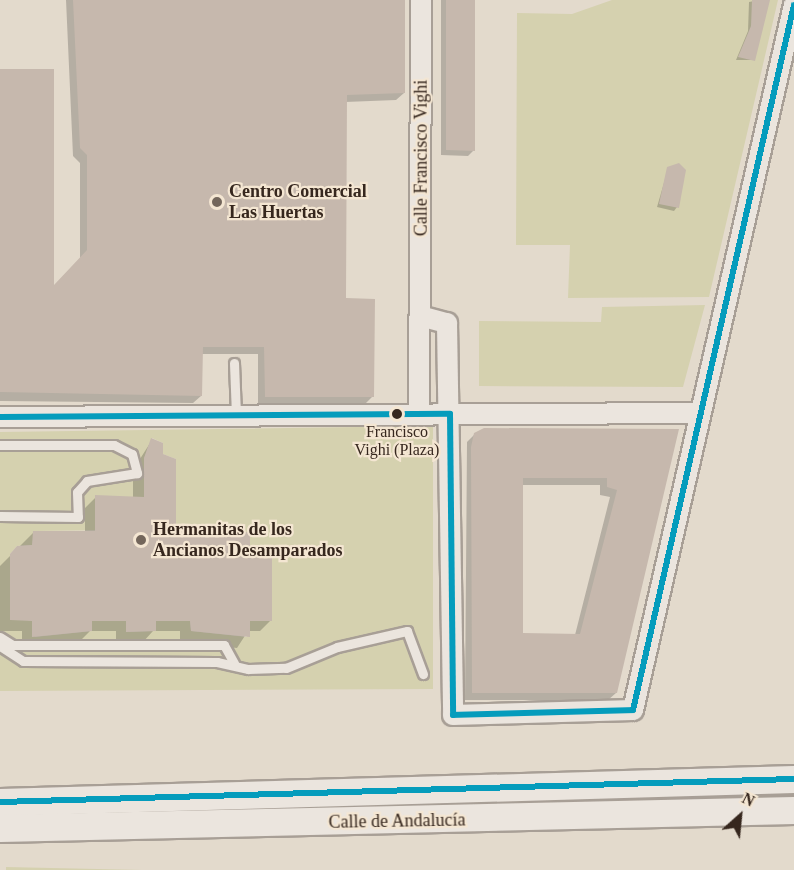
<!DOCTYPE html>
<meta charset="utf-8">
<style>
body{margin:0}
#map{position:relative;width:794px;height:870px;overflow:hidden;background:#e3dacc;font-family:Georgia,serif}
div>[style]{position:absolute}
.green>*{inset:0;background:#d5d1af}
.shadow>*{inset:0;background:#0003}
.building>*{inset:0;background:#c6b8ad}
.roads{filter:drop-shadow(2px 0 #a89f96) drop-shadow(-2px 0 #a89f96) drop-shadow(0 2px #a89f96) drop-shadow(0 -2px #a89f96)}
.lane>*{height:9px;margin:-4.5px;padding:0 4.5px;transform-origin:4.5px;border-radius:4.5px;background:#ebe5de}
.street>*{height:20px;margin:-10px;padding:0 10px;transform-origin:10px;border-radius:10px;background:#ebe5de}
.secondary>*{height:27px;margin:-13.5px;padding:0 13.5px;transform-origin:13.5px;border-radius:13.5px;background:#ebe5de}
.bus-1>*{height:6px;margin:-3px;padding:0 3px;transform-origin:3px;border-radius:3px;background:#059cbc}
.dots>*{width:16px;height:16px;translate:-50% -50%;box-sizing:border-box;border:3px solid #f4e6d2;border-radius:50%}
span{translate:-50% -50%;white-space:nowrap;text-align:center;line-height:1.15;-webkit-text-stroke:4.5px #f4e6d2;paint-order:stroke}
.bus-label{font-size:16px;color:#36271e}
.street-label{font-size:18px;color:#36271e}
.poi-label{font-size:18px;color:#36271e;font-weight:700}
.left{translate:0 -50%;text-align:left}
.north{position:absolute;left:710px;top:786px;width:60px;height:60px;-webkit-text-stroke:4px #f4e6d2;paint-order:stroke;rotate:27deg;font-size:16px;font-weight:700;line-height:24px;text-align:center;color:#36271e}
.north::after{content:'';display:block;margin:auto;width:21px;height:27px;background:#36271e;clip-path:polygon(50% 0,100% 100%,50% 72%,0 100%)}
</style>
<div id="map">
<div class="green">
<i style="clip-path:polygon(612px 0,778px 0,709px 297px,568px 298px,570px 245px,516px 245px,517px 13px,572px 14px)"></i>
<i style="clip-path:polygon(705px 305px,683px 387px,479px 386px,479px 321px,601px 322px,602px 307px)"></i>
<i style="clip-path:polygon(evenodd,433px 426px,433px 689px,0 691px,0 432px,433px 426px,152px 438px,163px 443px,163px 454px,176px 459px,176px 531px,247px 532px,250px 546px,266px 546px,272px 555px,272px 617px,250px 621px,247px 637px,191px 631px,190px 621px,156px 621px,155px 631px,127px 632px,126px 621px,92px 621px,92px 631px,35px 637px,32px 621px,10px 617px,10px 554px,17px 546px,32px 545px,36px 531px,116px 530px,144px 516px,144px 458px,152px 438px)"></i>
<i style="clip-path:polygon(6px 867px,142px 870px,6px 870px)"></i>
</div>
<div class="shadow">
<i style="clip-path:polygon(66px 0,403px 0,404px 93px,396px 100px,345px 102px,345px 300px,373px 396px,365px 404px,258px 404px,258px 354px,201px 354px,201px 396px,193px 403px,0 401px,0 70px,52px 289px,80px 259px,80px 163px,73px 156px)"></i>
<i style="clip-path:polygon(441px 0,473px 0,474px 150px,468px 156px,441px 155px)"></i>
<i style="clip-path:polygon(760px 0,754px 60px,736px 60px,748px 31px,749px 2px)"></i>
<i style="clip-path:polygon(668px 169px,677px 207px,674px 211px,657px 207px)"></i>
<i style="clip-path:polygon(evenodd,677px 431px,616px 693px,608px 700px,465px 700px,467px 442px,475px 434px,677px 431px,522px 485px,600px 485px,600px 495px,610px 497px,575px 635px,522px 635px,522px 485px)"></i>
<i style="clip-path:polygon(152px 440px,162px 455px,175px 533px,248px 547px,271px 620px,260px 631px,248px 631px,237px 648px,180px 642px,180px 631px,153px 631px,143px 642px,116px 642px,116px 631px,90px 631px,79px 642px,22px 648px,22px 631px,0 631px,0 566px,33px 533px,85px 533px,85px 508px,96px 497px,133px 498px,133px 470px)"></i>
</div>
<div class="building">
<i style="clip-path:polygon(73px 0,405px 0,405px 93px,347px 95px,346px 298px,375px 299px,374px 397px,265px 397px,264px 347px,203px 347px,202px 396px,0 392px,0 69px,54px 69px,54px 285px,87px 250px,87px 155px,80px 148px)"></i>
<i style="clip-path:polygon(446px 0,475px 0,475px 151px,446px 150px)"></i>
<i style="clip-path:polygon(752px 0,770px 0,755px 61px,738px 57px,751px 26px)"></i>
<i style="clip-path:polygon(679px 163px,686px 170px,679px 208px,659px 204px,667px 167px)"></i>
<i style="clip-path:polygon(evenodd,484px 428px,679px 429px,617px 693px,472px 693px,471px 447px,474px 433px,484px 428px,523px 478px,607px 478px,607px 487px,617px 490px,580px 634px,523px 633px,523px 478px)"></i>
<i style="clip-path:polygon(151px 438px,163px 443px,163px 454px,176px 459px,176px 531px,250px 532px,250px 546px,264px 546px,272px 554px,272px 621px,250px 621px,250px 637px,191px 631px,190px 621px,156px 621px,156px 631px,126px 632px,126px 621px,92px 621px,92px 631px,32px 637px,32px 621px,10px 620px,10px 554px,17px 546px,32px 545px,33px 531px,95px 531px,95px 495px,144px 497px,144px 458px)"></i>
</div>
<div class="roads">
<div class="lane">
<i style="left:234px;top:363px;width:52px;rotate:87.8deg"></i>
<i style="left:0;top:445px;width:114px"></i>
<i style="left:114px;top:445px;width:20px;rotate:27deg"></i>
<i style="left:132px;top:454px;width:20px;rotate:75deg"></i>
<i style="left:137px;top:473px;width:51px;rotate:170.9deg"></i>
<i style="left:87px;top:481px;width:15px;rotate:132deg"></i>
<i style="left:77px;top:492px;width:25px;rotate:88deg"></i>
<i style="left:78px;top:517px;width:78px;rotate:-179.3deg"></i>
<i style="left:0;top:637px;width:15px;rotate:32deg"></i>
<i style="left:13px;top:645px;width:211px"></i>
<i style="left:224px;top:645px;width:21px;rotate:61deg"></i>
<i style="left:0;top:646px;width:27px;rotate:33deg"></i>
<i style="left:23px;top:661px;width:194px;rotate:0.3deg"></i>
<i style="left:217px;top:662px;width:32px;rotate:13deg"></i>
<i style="left:248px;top:669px;width:38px;rotate:-2deg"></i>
<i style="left:286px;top:668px;width:55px;rotate:-22.4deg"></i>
<i style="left:337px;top:647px;width:72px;rotate:-12.9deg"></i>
<i style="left:407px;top:631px;width:46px;rotate:69.6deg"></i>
</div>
<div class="street">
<i style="left:420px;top:316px;width:28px;rotate:15deg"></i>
<i style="left:447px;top:323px;width:392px;rotate:89.1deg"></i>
<i style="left:453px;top:715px;width:180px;rotate:-1.6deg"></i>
<i style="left:633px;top:710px;width:723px;rotate:-77.14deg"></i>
<i style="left:419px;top:415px;width:415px;rotate:-89.7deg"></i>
<i style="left:0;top:417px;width:700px;rotate:-0.33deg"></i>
</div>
<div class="secondary">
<i style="left:0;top:802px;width:794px;rotate:-1.66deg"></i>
<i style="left:0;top:828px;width:794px;rotate:-1.3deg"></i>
</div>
</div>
<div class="bus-1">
<i style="left:0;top:417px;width:450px;rotate:-0.4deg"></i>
<i style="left:450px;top:414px;width:301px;rotate:89.4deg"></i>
<i style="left:453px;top:715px;width:180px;rotate:-1.6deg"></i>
<i style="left:633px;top:710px;width:723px;rotate:-77.14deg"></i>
<i style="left:0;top:802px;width:794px;rotate:-1.66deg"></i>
</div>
<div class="dots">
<i style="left:217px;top:202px;background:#73665b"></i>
<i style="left:397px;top:414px;background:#36271e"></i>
<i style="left:141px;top:540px;background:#73665b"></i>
</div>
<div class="bus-label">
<span style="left:397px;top:441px">Francisco<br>Vighi (Plaza)</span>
</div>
<div class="street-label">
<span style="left:421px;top:158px;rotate:-90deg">Calle Francisco Vighi</span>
<span style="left:397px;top:821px;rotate:-1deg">Calle de Andalucía</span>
</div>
<div class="poi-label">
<span class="left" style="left:229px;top:202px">Centro Comercial<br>Las Huertas</span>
<span class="left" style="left:153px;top:540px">Hermanitas de los<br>Ancianos Desamparados</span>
</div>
<div class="north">N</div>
</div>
